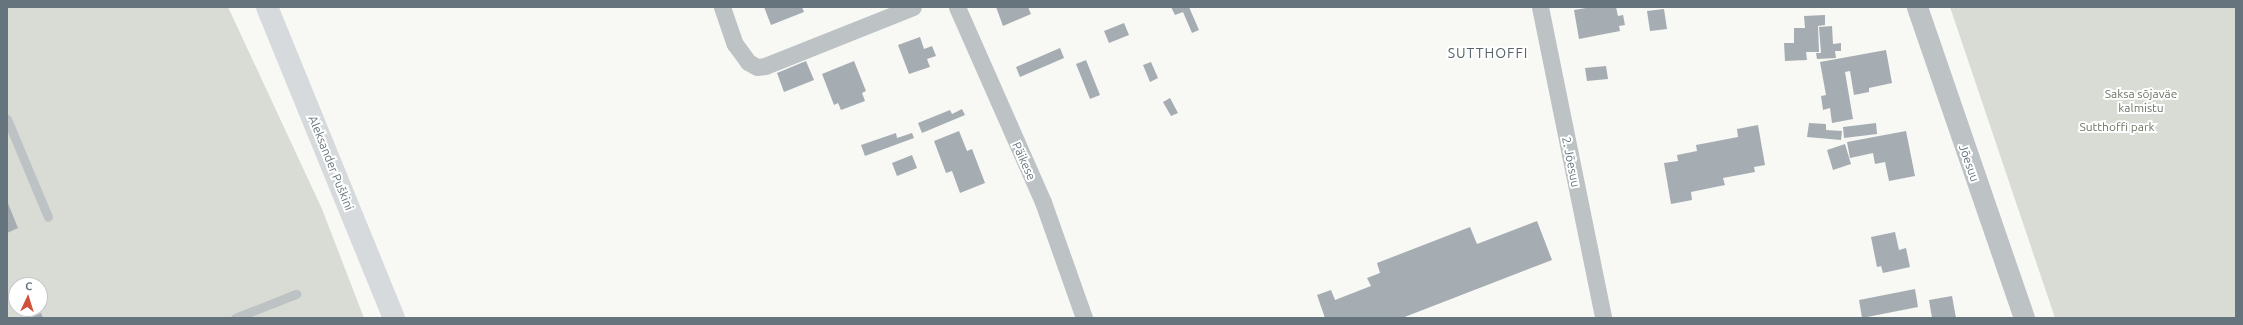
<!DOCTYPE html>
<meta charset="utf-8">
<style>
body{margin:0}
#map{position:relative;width:2243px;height:325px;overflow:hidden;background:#f8f8f5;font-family:Ubuntu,sans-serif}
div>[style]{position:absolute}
.green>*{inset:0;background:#d8dcd5}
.building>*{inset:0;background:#a5adb2}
.service>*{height:9px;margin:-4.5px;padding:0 4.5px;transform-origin:4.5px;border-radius:4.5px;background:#bdc2c5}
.minor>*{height:17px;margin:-8.5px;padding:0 8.5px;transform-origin:8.5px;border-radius:8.5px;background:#bdc2c5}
.tertiary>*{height:21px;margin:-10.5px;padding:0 10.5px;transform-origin:10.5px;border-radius:10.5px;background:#bdc2c5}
.secondary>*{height:22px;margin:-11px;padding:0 11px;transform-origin:11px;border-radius:11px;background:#d6dadd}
span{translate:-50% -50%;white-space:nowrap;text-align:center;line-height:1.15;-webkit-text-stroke:4px #fff;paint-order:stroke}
.park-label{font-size:12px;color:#697664}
.street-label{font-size:12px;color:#66757d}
.quarter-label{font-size:14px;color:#576369;letter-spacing:1px}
.frame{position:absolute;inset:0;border:8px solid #66757d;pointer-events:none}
.north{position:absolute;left:8px;top:277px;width:40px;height:40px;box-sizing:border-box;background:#fff;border:1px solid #c2c8cb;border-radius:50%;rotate:4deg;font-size:11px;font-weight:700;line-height:16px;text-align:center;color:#66757d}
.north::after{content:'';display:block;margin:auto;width:14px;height:18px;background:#d1523c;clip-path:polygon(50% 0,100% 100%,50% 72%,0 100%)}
</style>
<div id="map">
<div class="green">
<i style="clip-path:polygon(evenodd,7px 7px,228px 7px,322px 209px,364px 318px,7px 318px,7px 7px,16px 285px,40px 285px,40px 309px,16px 309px,16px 285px)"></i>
<i style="clip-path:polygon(1950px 7px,2236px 7px,2236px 318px,2055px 318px)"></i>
</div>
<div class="building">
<i style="clip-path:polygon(764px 7px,802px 7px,804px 12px,771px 25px)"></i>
<i style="clip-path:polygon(996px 7px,1028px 7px,1031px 14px,1003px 26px)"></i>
<i style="clip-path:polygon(1171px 7px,1189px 7px,1199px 30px,1192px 33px,1183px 12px,1175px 15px)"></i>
<i style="clip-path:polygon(1592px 7px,1616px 7px,1618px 16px,1623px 15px,1625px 25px,1619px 26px,1620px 31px,1579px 39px,1574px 10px)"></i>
<i style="clip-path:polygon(1664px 9px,1667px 29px,1650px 31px,1647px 11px)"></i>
<i style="clip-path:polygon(1825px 15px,1825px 25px,1818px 26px,1819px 52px,1806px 52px,1807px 60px,1785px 61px,1784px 43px,1794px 43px,1794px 28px,1805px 28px,1804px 16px)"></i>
<i style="clip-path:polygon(1124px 23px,1129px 35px,1109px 43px,1104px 31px)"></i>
<i style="clip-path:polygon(1832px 26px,1833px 44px,1841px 43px,1841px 51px,1835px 51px,1836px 58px,1817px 59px,1816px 53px,1821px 53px,1819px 27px)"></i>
<i style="clip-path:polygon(920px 37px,924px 49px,932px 46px,936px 56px,927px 59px,930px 67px,909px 74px,898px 45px)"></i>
<i style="clip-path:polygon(1060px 48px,1064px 58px,1020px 77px,1016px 67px)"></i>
<i style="clip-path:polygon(1886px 50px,1892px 83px,1869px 88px,1869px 92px,1854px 95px,1850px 71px,1845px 72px,1853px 119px,1832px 123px,1830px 108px,1823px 110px,1821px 96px,1826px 95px,1820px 62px)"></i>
<i style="clip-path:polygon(1086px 60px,1100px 95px,1090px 99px,1076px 64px)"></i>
<i style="clip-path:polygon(806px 61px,814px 80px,784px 92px,777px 73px)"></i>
<i style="clip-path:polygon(854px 61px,866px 91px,862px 93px,865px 101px,841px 110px,838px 103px,834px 105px,822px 74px)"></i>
<i style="clip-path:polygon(1151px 62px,1158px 78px,1150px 82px,1143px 65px)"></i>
<i style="clip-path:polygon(1606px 66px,1608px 79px,1587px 81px,1585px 68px)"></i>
<i style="clip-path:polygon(1170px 98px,1178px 113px,1171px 116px,1163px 102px)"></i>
<i style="clip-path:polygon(962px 109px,965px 115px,922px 133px,918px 123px,950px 110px,952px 114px)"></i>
<i style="clip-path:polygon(1809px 123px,1826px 124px,1826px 130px,1842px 131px,1841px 140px,1807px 137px)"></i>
<i style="clip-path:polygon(1876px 123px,1877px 134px,1844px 138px,1843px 127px)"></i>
<i style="clip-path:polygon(1758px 125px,1765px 165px,1754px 167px,1755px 172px,1723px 178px,1725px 185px,1691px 192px,1692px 200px,1671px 204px,1664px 163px,1678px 161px,1677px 155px,1697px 151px,1696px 145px,1738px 137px,1737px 129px)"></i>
<i style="clip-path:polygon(959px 131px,967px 151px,972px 149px,985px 183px,960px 193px,952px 171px,946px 173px,934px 141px)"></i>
<i style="clip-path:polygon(1906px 131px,1915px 176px,1889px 181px,1885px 162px,1875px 164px,1873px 153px,1850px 158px,1847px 142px)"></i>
<i style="clip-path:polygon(896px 133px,897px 138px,912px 133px,914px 138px,865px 156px,861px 145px)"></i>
<i style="clip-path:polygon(1845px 144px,1851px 164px,1833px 170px,1827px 150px)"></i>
<i style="clip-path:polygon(912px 155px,917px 168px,897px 176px,892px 163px)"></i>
<i style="clip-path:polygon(7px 201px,18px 228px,7px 233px)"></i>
<i style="clip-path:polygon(1537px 221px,1552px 260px,1402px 318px,1325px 318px,1317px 295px,1331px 290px,1335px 300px,1371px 286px,1367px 278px,1380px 273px,1377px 263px,1470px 227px,1477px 244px)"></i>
<i style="clip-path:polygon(1895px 232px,1899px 250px,1906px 248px,1910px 267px,1883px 273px,1881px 266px,1877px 267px,1871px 237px)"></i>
<i style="clip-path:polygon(1915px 289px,1918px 307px,1862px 318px,1859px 300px)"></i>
<i style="clip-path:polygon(1952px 296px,1956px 318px,1932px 318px,1929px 300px)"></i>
<i style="clip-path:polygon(41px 313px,43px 318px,30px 318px)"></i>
</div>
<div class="service">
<i style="left:7px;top:119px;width:106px;rotate:67.3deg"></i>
<i style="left:235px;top:318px;width:66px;rotate:-21.5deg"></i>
</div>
<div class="minor">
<i style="left:722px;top:7px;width:39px;rotate:71deg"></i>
<i style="left:735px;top:44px;width:22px;rotate:54deg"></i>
<i style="left:748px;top:62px;width:10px;rotate:29deg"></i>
<i style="left:757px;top:67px;width:8px;rotate:-7deg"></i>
<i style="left:765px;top:66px;width:159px;rotate:-21.7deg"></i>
<i style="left:957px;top:7px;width:213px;rotate:66.2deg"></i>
<i style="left:1043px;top:202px;width:123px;rotate:70.5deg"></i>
<i style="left:1540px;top:7px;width:317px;rotate:78.5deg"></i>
</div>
<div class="tertiary">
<i style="left:1917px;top:7px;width:329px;rotate:71deg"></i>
</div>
<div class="secondary">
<i style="left:267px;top:7px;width:336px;rotate:67.8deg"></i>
</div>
<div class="park-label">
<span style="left:2141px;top:101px">Saksa sõjaväe<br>kalmistu</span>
<span style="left:2117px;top:127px">Sutthoffi park</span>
</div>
<div class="street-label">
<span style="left:1024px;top:161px;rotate:66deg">Päikese</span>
<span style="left:1571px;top:162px;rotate:79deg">2. Jõesuu</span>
<span style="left:331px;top:163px;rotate:68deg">Aleksander Puškini</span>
<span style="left:1969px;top:163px;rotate:71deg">Jõesuu</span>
</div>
<div class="quarter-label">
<span style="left:1488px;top:53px">SUTTHOFFI</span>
</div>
<div class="frame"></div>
<div class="north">С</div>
</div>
